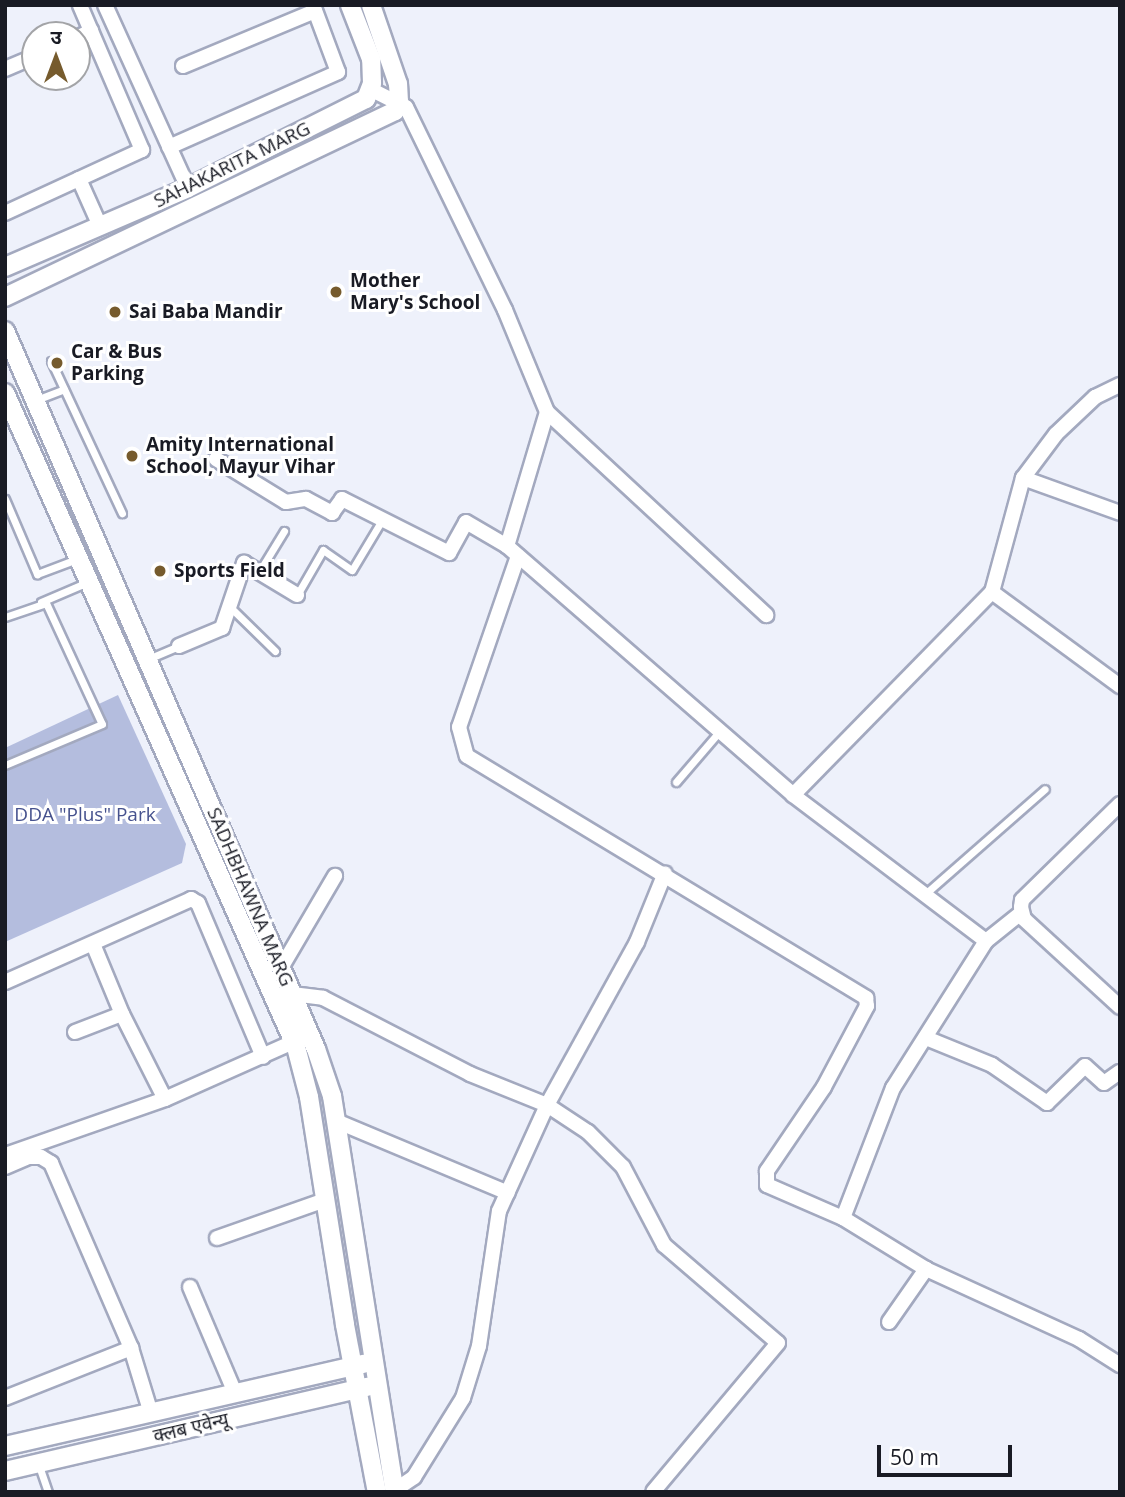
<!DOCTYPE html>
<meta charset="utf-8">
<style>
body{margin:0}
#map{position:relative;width:1125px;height:1497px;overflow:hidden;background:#eef1fb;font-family:"Open Sans","Noto Sans Devanagari",sans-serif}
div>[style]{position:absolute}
.green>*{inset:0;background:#b4bdde}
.roads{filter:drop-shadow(2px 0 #a3a9bf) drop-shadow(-2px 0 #a3a9bf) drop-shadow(0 2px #a3a9bf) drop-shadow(0 -2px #a3a9bf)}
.service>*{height:7px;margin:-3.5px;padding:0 3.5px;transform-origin:3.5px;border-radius:3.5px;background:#fff}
.minor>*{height:14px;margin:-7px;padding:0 7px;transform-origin:7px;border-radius:7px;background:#fff}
.tertiary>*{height:18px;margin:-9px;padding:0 9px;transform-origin:9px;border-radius:9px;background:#fff}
.dots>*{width:19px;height:19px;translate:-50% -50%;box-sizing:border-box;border:4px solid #fff;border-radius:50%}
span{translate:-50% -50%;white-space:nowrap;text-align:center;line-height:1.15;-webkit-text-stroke:6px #fff;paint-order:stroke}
.street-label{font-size:19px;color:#191b24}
.poi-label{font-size:19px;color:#191b24;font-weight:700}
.left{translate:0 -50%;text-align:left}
.park-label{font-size:19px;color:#46528e}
.frame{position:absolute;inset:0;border:7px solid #191b24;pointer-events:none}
.north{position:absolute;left:21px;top:21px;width:70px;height:70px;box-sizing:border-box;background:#fff;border:2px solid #a3a4a7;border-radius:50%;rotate:0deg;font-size:19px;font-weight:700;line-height:28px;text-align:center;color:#191b24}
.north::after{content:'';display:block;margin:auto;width:24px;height:32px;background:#765b2d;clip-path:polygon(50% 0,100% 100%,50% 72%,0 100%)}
.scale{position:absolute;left:877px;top:1445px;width:135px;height:32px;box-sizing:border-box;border:4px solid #191b24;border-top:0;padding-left:9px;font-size:21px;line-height:24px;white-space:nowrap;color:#191b24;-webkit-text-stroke:5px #fff;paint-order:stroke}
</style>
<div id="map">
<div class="green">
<i style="clip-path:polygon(118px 695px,186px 844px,182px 863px,5px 942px,5px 748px)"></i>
</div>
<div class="roads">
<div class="service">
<i style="left:51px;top:361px;width:168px;rotate:65deg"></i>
<i style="left:36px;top:400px;width:30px;rotate:-21deg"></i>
<i style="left:5px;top:499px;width:82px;rotate:66.9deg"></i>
<i style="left:37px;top:574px;width:43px;rotate:-20.6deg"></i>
<i style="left:259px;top:572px;width:48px;rotate:-58.6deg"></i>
<i style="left:297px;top:595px;width:52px;rotate:-60deg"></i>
<i style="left:323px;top:550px;width:35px;rotate:35deg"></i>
<i style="left:352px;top:570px;width:58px;rotate:-59deg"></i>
<i style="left:41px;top:602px;width:51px;rotate:-23.1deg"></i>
<i style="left:230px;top:607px;width:63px;rotate:44.4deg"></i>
<i style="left:5px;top:617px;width:43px;rotate:-18.9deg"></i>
<i style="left:46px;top:603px;width:133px;rotate:65.2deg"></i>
<i style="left:102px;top:724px;width:105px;rotate:157.1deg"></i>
<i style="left:148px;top:659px;width:34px;rotate:-23deg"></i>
<i style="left:676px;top:782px;width:66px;rotate:-49.3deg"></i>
<i style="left:925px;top:894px;width:159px;rotate:-41.2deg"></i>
<i style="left:38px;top:1463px;width:31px;rotate:71deg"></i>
</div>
<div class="minor">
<i style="left:105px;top:5px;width:201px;rotate:65.6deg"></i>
<i style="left:77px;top:38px;width:16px;rotate:-27deg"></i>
<i style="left:183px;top:66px;width:143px;rotate:-22.6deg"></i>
<i style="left:5px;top:69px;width:33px;rotate:-23deg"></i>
<i style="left:370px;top:89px;width:40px;rotate:26.6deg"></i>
<i style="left:406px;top:107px;width:226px;rotate:64deg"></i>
<i style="left:505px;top:310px;width:110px;rotate:67.6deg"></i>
<i style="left:547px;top:412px;width:140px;rotate:106.6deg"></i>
<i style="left:507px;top:546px;width:379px;rotate:41deg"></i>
<i style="left:793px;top:795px;width:242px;rotate:37.1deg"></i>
<i style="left:169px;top:147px;width:185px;rotate:-23.9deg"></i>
<i style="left:338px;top:72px;width:72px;rotate:-110.5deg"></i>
<i style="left:79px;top:179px;width:51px;rotate:65.9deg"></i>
<i style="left:5px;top:213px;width:151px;rotate:-24.7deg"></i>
<i style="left:142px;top:150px;width:158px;rotate:-113.2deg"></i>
<i style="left:547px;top:412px;width:299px;rotate:42.8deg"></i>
<i style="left:216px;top:459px;width:82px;rotate:31.6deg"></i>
<i style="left:286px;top:502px;width:20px;rotate:-9deg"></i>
<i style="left:306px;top:499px;width:30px;rotate:28deg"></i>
<i style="left:332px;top:513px;width:17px;rotate:-54deg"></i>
<i style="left:342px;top:499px;width:120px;rotate:26.8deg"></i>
<i style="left:449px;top:553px;width:35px;rotate:-61deg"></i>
<i style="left:466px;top:522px;width:48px;rotate:30.3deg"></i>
<i style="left:1023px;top:478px;width:103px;rotate:19.8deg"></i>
<i style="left:518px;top:556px;width:181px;rotate:109deg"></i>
<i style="left:459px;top:727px;width:30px;rotate:75deg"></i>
<i style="left:467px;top:756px;width:467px;rotate:31.2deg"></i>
<i style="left:866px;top:998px;width:8px;rotate:83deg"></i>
<i style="left:867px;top:1006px;width:92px;rotate:118deg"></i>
<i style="left:824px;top:1087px;width:102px;rotate:124.2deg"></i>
<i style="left:767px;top:1171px;width:14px;rotate:90deg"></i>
<i style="left:767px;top:1185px;width:83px;rotate:23.5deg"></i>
<i style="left:843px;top:1218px;width:97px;rotate:31.6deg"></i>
<i style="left:926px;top:1269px;width:168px;rotate:24.6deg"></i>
<i style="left:1079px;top:1339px;width:49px;rotate:32.4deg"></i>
<i style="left:992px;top:592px;width:159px;rotate:36.3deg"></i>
<i style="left:179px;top:646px;width:47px;rotate:-22.7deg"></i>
<i style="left:222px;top:628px;width:69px;rotate:-71.3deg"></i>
<i style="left:244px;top:563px;width:62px;rotate:31.1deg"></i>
<i style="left:793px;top:795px;width:284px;rotate:-45.6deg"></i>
<i style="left:992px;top:592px;width:118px;rotate:-74.8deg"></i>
<i style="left:1023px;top:478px;width:55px;rotate:-53.1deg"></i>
<i style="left:1056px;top:434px;width:54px;rotate:-43.5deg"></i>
<i style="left:1095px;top:397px;width:28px;rotate:-26deg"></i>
<i style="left:1120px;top:804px;width:137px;rotate:135.6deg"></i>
<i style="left:1022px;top:900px;width:7px;rotate:98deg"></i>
<i style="left:1021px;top:907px;width:12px;rotate:76deg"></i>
<i style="left:1024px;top:919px;width:130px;rotate:42.5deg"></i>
<i style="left:93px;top:944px;width:76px;rotate:67.5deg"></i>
<i style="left:122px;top:1014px;width:95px;rotate:63.2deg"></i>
<i style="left:281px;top:968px;width:107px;rotate:-59.6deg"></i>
<i style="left:5px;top:982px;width:204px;rotate:-24deg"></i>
<i style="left:191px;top:899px;width:8px;rotate:30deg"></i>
<i style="left:198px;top:903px;width:167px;rotate:67.1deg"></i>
<i style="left:292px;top:994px;width:31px;rotate:7deg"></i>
<i style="left:323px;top:998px;width:165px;rotate:27.3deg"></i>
<i style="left:470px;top:1074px;width:83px;rotate:21.9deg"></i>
<i style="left:547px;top:1105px;width:49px;rotate:33.4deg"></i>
<i style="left:588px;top:1132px;width:49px;rotate:45deg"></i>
<i style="left:623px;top:1167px;width:88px;rotate:62.3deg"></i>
<i style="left:664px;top:1245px;width:150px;rotate:40.7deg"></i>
<i style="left:778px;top:1343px;width:194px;rotate:130deg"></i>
<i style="left:75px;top:1032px;width:50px;rotate:-21deg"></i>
<i style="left:926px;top:1038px;width:71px;rotate:22.2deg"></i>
<i style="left:992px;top:1065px;width:67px;rotate:34.6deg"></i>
<i style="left:1047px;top:1103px;width:53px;rotate:-44.2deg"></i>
<i style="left:1085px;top:1066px;width:25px;rotate:42deg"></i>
<i style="left:1104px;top:1083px;width:19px;rotate:-35deg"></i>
<i style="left:336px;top:1121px;width:186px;rotate:22.7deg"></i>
<i style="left:5px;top:1155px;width:170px;rotate:-19.3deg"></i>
<i style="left:165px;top:1099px;width:140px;rotate:-24deg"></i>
<i style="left:5px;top:1167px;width:26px;rotate:-23deg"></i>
<i style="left:29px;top:1157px;width:12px"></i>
<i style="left:41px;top:1157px;width:12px;rotate:31deg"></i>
<i style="left:51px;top:1163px;width:202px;rotate:66.6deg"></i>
<i style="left:131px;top:1348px;width:65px;rotate:73deg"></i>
<i style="left:843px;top:1218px;width:139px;rotate:-69deg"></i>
<i style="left:893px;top:1088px;width:174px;rotate:-57.7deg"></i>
<i style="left:986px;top:941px;width:45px;rotate:-38.7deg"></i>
<i style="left:217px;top:1238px;width:114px;rotate:-19.4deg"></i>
<i style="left:190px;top:1287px;width:115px;rotate:67deg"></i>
<i style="left:889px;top:1322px;width:65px;rotate:-55.1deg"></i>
<i style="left:5px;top:1398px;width:136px;rotate:-21.6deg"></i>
<i style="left:395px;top:1490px;width:23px;rotate:-34deg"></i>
<i style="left:414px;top:1477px;width:93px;rotate:-58.2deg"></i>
<i style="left:463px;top:1398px;width:54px;rotate:-72.9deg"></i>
<i style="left:479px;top:1346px;width:136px;rotate:-81.6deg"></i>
<i style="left:499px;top:1211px;width:116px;rotate:-65.6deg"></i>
<i style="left:547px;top:1105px;width:186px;rotate:-61.1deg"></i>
<i style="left:637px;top:942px;width:74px;rotate:-67.9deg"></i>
</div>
<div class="tertiary">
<i style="left:5px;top:267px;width:199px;rotate:-23.3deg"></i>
<i style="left:188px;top:188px;width:199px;rotate:-26.6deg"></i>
<i style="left:366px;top:99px;width:17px;rotate:-69deg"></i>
<i style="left:372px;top:83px;width:24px;rotate:-92deg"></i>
<i style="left:371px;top:59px;width:58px;rotate:-111.3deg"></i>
<i style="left:5px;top:297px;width:432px;rotate:-25.5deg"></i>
<i style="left:395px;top:111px;width:10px;rotate:-66deg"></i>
<i style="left:399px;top:102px;width:18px;rotate:-93deg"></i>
<i style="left:398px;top:84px;width:83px;rotate:-108.9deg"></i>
<i style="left:5px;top:331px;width:782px;rotate:66.58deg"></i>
<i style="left:316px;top:1049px;width:50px;rotate:71.2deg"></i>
<i style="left:332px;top:1096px;width:401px;rotate:81deg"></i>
<i style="left:5px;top:393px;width:716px;rotate:66.01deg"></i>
<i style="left:296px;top:1047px;width:52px;rotate:75.4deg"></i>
<i style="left:309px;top:1097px;width:231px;rotate:81deg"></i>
<i style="left:345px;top:1325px;width:170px;rotate:79.2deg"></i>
<i style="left:5px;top:1446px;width:368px;rotate:-12.9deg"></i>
<i style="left:5px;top:1471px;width:372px;rotate:-13.1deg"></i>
</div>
</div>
<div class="dots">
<i style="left:336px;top:292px;background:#765b2d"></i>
<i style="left:115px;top:312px;background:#765b2d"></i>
<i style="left:57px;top:363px;background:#765b2d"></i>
<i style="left:132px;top:456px;background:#765b2d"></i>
<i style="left:160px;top:571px;background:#765b2d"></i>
</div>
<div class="street-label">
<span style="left:232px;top:165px;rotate:-26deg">SAHAKARITA MARG</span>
<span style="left:250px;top:897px;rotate:67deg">SADHBHAWNA MARG</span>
<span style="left:191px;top:1428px;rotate:-13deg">क्लब एवेन्यू</span>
</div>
<div class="poi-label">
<span class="left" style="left:350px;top:292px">Mother<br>Mary's School</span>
<span class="left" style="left:129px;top:312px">Sai Baba Mandir</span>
<span class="left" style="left:71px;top:363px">Car &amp; Bus<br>Parking</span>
<span class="left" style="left:146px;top:456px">Amity International<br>School, Mayur Vihar</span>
<span class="left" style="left:174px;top:571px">Sports Field</span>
</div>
<div class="park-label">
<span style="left:85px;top:815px">DDA "Plus" Park</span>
</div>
<div class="frame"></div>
<div class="north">उ</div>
<div class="scale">50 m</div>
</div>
